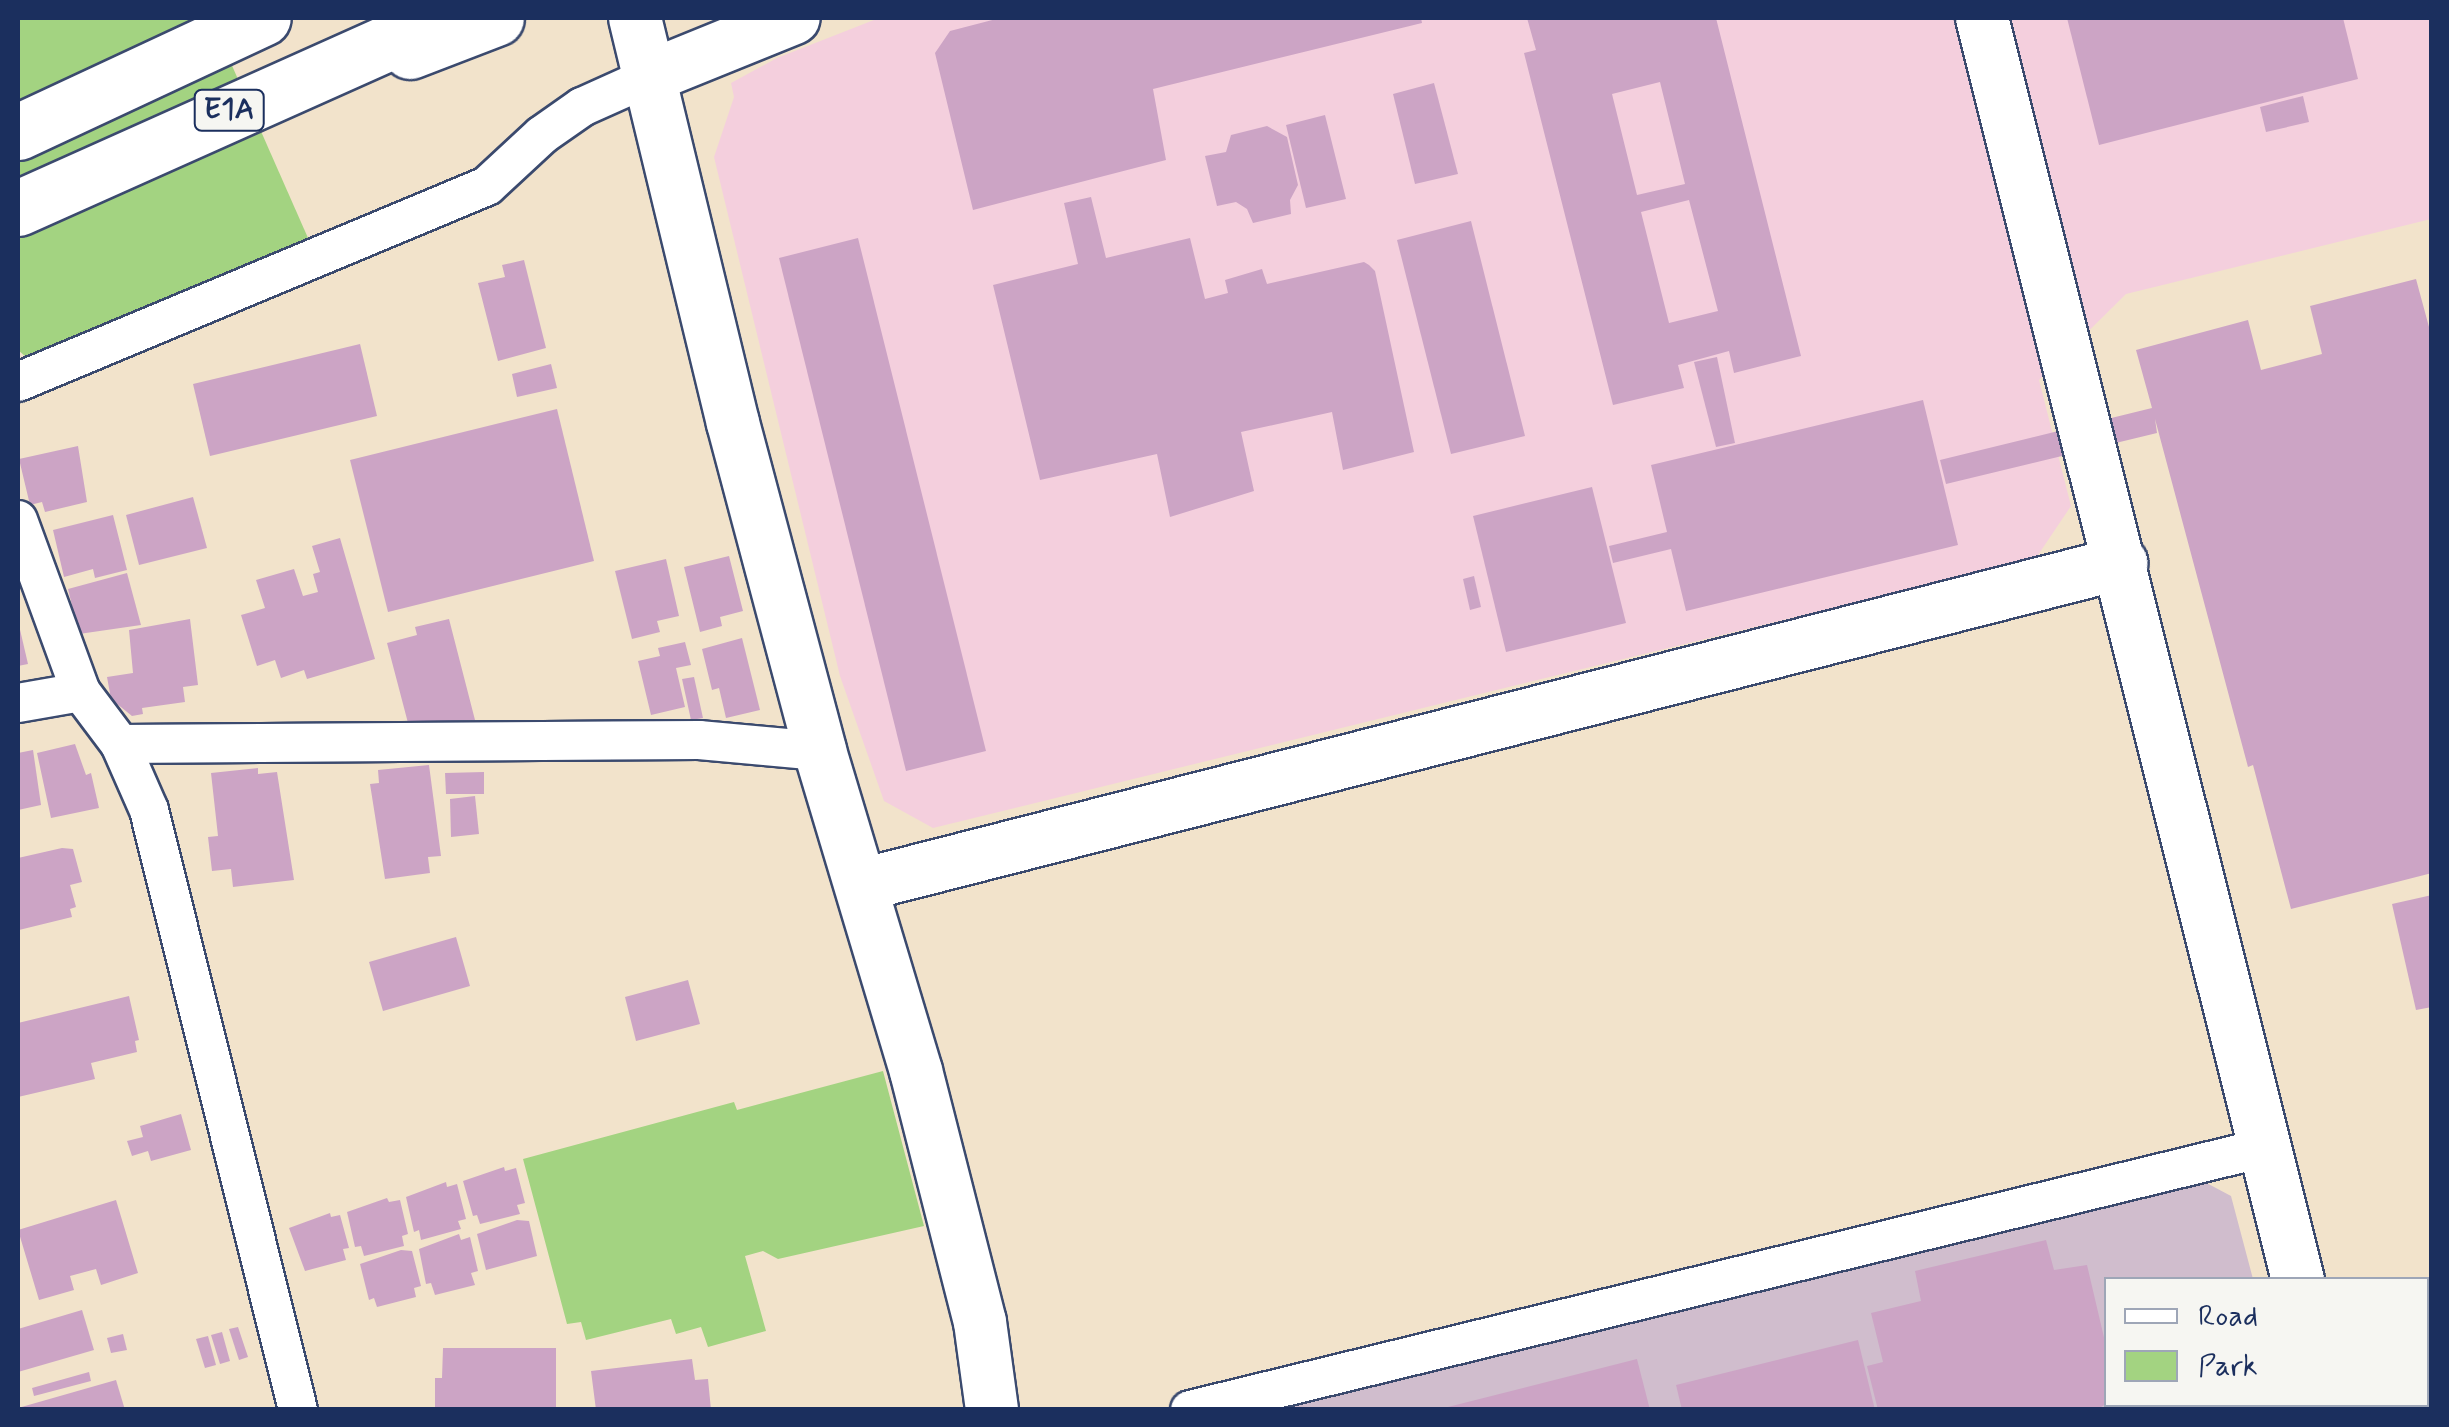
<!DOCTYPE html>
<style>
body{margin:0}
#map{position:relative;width:2449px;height:1427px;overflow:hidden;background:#f2e3cb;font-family:Mynerve,sans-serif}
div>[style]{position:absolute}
.built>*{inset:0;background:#f4cfdd}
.industrial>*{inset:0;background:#d0bdcd}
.green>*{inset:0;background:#a3d381}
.building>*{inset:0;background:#cca4c5}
.roads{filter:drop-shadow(2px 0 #3b4a6e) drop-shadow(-2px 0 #3b4a6e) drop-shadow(0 2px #3b4a6e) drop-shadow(0 -2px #3b4a6e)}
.street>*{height:38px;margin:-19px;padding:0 19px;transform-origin:19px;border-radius:19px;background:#fff}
.secondary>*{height:52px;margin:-26px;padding:0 26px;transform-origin:26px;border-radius:26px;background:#fff}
.highway>*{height:55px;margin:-27.5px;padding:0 27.5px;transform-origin:27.5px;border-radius:27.5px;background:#fff}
span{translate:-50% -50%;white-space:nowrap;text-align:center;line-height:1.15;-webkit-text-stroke:8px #f6f6f2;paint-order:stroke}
.shield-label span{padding:2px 8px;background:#f6f6f2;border:2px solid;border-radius:8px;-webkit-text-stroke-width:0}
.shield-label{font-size:30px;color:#1b2f5e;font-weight:700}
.frame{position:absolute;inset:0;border:20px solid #1b2f5e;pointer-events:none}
.legend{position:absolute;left:2104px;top:1277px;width:325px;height:130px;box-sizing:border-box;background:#f6f6f2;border:2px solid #9ea6b7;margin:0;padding:12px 18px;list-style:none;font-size:30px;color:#1b2f5e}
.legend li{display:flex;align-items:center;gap:20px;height:50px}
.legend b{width:50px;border:2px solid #9ea6b7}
</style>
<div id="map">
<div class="built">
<i style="clip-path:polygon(879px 18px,2431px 18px,2431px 219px,2126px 294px,2039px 380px,2071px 506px,2036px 558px,933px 828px,884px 801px,840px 676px,714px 157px,734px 97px,731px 83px,777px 58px)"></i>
</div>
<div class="industrial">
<i style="clip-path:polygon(2199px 1179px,2231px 1196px,2253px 1279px,2106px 1280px,2106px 1404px,2284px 1404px,2286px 1409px,1271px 1410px)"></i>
</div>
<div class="green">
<i style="clip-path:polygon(18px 18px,211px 18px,308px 238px,26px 357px,18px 350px)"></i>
<i style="clip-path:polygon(883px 1071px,924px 1226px,778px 1259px,763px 1251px,745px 1256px,766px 1331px,708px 1347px,701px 1327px,676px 1334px,671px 1319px,586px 1340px,581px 1322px,567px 1324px,523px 1159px,734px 1102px,737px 1110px)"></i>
</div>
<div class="building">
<i style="clip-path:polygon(1000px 18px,1421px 18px,1422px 23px,1153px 89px,1166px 160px,973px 210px,935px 53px,950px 31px)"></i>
<i style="clip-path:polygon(evenodd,1527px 18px,1716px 18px,1801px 356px,1734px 373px,1729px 351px,1678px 365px,1684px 388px,1613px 405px,1524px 53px,1536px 50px,1527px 18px,1660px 82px,1685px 184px,1637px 195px,1612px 94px,1660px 82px,1527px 18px,1689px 200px,1718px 311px,1669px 323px,1641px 212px,1689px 200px)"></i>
<i style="clip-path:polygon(2067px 18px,2343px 18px,2358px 79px,2099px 145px)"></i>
<i style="clip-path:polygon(1434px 83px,1458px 174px,1415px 184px,1393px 94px)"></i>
<i style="clip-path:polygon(2303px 96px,2309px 122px,2266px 132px,2260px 107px)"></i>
<i style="clip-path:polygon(1325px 115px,1346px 199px,1306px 208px,1286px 125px)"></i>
<i style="clip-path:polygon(1267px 126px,1287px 137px,1298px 185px,1290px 200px,1291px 214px,1253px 223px,1247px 209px,1236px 202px,1217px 206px,1205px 156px,1226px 152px,1231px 135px)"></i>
<i style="clip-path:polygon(1091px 197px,1106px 258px,1190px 238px,1205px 299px,1228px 293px,1225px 280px,1262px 269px,1267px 284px,1364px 262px,1369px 265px,1375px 271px,1414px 452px,1343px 470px,1332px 412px,1241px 432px,1254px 491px,1170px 517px,1157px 454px,1040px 480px,993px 285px,1078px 264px,1064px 203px)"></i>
<i style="clip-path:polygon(1471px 221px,1525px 436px,1451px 454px,1397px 240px)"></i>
<i style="clip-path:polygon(858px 238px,986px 751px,906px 771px,779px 258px)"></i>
<i style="clip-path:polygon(524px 260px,546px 348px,498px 361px,478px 283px,505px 277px,502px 265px)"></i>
<i style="clip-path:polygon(2416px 279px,2432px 338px,2432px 873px,2291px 909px,2253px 765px,2248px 767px,2155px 419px,2157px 433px,1946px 484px,1940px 460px,2152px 408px,2136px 350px,2248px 320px,2261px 370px,2322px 354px,2310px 306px)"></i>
<i style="clip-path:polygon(360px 344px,377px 416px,210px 456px,193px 384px)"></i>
<i style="clip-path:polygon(1717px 357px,1735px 443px,1716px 447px,1694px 362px)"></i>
<i style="clip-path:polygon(551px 364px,557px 388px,517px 397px,512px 374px)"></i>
<i style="clip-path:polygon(1923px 400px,1958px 545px,1686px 611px,1671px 549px,1613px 563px,1609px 546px,1667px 532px,1651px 465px)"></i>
<i style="clip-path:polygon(557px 409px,594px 561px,388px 612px,350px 460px)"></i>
<i style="clip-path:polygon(78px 446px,87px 502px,45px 512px,42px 502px,30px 505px,19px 459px)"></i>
<i style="clip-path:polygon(1592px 487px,1626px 623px,1506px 652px,1473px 516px)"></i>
<i style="clip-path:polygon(193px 497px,207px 548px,139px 565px,126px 515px)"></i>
<i style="clip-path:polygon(113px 515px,127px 570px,95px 578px,93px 569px,64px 577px,53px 530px)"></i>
<i style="clip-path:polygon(340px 538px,375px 659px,307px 679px,304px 670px,281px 678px,275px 660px,257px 666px,241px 615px,265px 608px,256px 580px,294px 569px,303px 596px,318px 592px,313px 574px,320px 572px,312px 546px)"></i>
<i style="clip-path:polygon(729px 556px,743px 611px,720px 617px,722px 626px,700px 632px,684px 567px)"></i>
<i style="clip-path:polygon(666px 559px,679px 616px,657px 621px,660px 632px,632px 639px,615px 571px)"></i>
<i style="clip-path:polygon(127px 573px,141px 625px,79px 634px,68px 589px)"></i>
<i style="clip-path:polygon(1474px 576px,1481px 607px,1470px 610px,1463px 579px)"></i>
<i style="clip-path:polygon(190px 619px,198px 685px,183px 687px,185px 702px,142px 708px,143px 714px,132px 716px,111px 699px,107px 677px,133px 673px,129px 630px)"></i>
<i style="clip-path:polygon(449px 619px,475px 720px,408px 723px,387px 643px,417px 635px,415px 627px)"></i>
<i style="clip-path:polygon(18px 621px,28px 664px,18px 666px)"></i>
<i style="clip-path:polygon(742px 638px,760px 710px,726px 718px,719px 688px,712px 690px,702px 649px)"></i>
<i style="clip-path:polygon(685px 642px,691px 665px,676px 668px,685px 707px,651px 715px,638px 661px,660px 656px,658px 648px)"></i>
<i style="clip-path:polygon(694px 677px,703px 718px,691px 720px,682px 679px)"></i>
<i style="clip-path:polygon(75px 744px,86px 775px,91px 773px,99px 808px,51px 818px,37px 753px)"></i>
<i style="clip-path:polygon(33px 750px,41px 805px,18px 810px,18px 753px)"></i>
<i style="clip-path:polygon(429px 765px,441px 856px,428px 857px,430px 873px,385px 879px,370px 784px,379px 783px,378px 770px)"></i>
<i style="clip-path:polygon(258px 768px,258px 774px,277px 772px,294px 880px,233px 887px,231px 869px,212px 871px,208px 837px,218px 836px,211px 773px)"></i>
<i style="clip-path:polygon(484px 772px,484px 794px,446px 794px,445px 773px)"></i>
<i style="clip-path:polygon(475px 796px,479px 834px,451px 837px,450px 799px)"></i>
<i style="clip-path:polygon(62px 848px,73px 849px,82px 882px,70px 885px,76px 907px,70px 909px,72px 917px,19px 930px,18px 858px)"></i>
<i style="clip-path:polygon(2432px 895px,2432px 1007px,2416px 1010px,2392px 904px)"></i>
<i style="clip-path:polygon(456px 937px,470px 986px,383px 1011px,369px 962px)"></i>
<i style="clip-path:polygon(688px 980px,700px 1024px,636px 1041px,625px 997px)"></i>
<i style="clip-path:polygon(129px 996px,139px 1040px,135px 1041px,137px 1052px,91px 1063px,95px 1079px,18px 1097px,18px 1023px)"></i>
<i style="clip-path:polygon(181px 1114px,191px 1150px,151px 1161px,148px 1151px,132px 1156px,127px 1141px,143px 1137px,140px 1126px)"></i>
<i style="clip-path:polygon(504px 1167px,505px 1171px,516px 1168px,525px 1203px,517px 1205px,520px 1214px,480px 1224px,477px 1215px,473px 1216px,463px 1181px)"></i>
<i style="clip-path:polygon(446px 1182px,447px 1187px,457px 1184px,466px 1219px,458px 1221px,461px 1229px,421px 1240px,419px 1230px,414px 1232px,406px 1197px)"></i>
<i style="clip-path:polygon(387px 1198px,389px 1202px,400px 1200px,408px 1234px,402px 1236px,404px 1246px,364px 1256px,361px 1246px,355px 1247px,347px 1212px)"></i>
<i style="clip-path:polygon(116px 1200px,138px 1273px,101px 1285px,96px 1269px,70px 1276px,74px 1290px,39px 1300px,18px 1230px)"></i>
<i style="clip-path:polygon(330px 1213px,331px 1217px,340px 1215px,349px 1248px,343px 1249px,346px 1260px,305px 1271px,289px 1228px)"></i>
<i style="clip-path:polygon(517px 1220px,529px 1221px,537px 1256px,486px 1270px,477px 1234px)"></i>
<i style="clip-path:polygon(459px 1234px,461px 1240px,470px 1237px,478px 1271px,471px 1273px,475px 1285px,435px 1295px,431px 1283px,426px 1284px,419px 1249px)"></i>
<i style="clip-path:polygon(2046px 1240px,2054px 1270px,2087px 1265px,2106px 1346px,2106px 1404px,2096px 1410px,1878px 1410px,1867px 1366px,1883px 1362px,1871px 1313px,1921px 1301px,1915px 1271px)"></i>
<i style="clip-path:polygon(401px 1250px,412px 1251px,421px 1286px,414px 1288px,416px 1297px,377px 1307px,374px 1298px,369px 1300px,360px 1264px)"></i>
<i style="clip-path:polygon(82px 1310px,94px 1350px,18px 1372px,18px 1329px)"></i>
<i style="clip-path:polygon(238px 1327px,248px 1357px,239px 1360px,229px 1329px)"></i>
<i style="clip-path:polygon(222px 1332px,230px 1361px,220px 1364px,211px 1335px)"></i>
<i style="clip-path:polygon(123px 1334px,127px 1350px,111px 1353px,107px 1338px)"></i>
<i style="clip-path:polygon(208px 1336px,216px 1365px,205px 1368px,196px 1339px)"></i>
<i style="clip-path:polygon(1858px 1340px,1875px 1410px,1682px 1410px,1676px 1385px)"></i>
<i style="clip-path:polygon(443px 1348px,556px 1348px,556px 1410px,435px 1410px,435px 1378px,442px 1378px)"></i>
<i style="clip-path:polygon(692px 1359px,695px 1380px,708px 1379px,711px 1410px,596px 1410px,591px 1371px)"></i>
<i style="clip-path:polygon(1637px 1359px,1650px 1410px,1445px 1410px,1444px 1408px)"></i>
<i style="clip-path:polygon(89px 1372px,91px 1381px,34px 1396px,32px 1388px)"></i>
<i style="clip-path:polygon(116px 1380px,125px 1410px,18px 1410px,18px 1408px)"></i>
<i style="clip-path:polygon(2133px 1404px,2264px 1404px,2265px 1410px,2118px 1410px)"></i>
</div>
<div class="roads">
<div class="street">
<i style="left:18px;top:382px;width:508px;rotate:-22.68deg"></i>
<i style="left:487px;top:186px;width:75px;rotate:-42.8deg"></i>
<i style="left:542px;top:135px;width:49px;rotate:-35deg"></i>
<i style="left:582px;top:107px;width:76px;rotate:-24.2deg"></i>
<i style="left:18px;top:520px;width:183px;rotate:69.9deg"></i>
<i style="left:81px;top:692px;width:65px;rotate:53.1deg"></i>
<i style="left:120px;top:744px;width:72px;rotate:66.3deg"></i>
<i style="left:149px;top:810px;width:618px;rotate:76.05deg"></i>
<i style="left:18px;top:703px;width:64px;rotate:-9.9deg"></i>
<i style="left:120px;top:744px;width:579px;rotate:-0.4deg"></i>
<i style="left:699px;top:740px;width:121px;rotate:5.2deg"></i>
<i style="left:1190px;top:1410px;width:1109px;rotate:-13.72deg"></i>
</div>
<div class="secondary">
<i style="left:635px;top:18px;width:417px;rotate:76.4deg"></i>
<i style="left:733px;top:423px;width:339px;rotate:75.1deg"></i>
<i style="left:820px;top:751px;width:334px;rotate:73.3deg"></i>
<i style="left:916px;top:1071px;width:259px;rotate:75.7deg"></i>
<i style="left:980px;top:1322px;width:89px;rotate:82.2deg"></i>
<i style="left:1982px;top:18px;width:1301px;rotate:75.94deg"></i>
<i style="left:651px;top:76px;width:154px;rotate:-22.1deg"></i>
<i style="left:862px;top:885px;width:1300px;rotate:-14.34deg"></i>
<i style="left:2327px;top:1404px;width:6px;rotate:81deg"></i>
</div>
<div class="highway">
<i style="left:410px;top:51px;width:92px;rotate:-21deg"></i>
<i style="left:18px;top:132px;width:270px;rotate:-25deg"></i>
<i style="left:18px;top:208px;width:465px;rotate:-24.1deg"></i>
</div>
</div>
<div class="shield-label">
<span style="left:229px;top:110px">E1A</span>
</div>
<div class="frame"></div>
<ul class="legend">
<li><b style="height:12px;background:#fff"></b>Road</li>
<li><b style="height:28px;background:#a3d381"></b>Park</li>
</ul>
</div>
